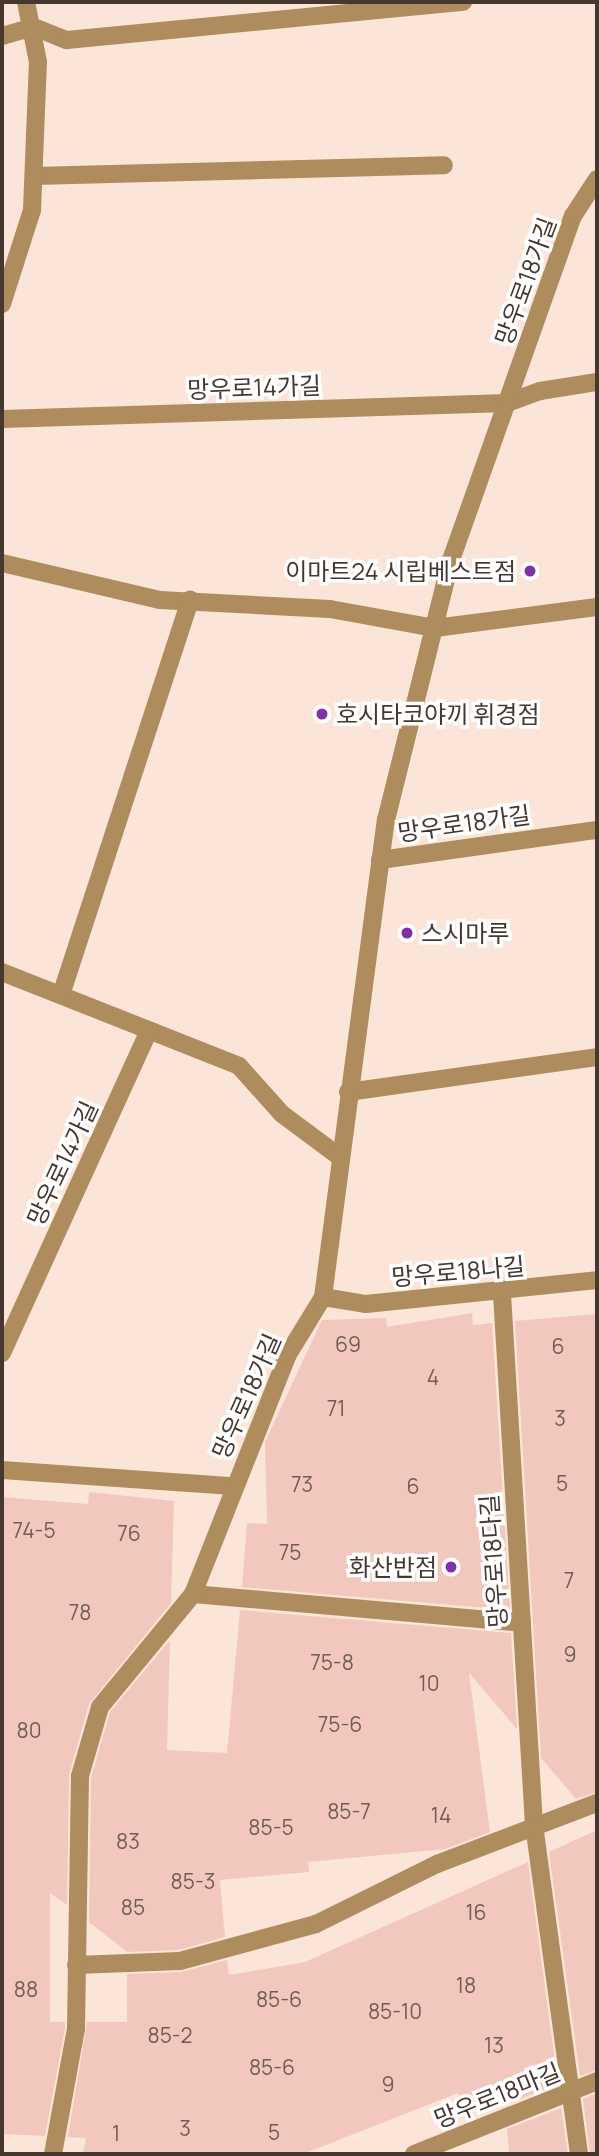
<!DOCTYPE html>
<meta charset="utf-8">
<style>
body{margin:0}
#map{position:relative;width:599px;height:2156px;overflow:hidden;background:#fbe5d8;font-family:Manrope,"Noto Sans KR",sans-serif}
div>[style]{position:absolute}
.building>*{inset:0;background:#f2c8be}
.minor>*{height:18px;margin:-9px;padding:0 9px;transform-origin:9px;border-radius:9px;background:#af8c5e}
.dots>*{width:19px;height:19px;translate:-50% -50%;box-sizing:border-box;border:4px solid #fff;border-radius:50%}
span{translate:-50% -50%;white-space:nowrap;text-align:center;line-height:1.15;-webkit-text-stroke:7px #fff;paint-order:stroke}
.number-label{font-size:21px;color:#715c53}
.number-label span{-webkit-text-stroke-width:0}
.street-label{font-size:24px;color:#46382f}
.poi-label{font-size:24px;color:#46382f}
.right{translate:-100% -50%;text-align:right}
.left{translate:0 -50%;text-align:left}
.frame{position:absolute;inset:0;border:4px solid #46382f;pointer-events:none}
</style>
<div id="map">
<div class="building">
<i style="clip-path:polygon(472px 1313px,473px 1325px,492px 1323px,510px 1610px,242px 1587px,247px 1523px,267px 1524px,265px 1442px,322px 1320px,386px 1318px,387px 1327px)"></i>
<i style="clip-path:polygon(597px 1314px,597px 1792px,576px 1799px,541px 1758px,515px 1321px)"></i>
<i style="clip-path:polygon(89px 1492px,174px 1501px,171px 1603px,89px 1704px,69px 1775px,67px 1905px,50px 1893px,50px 2022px,65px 2022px,65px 2028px,45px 2136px,2px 2134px,2px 1497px,88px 1504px)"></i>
<i style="clip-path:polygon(240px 1610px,511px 1633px,517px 1729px,469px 1673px,490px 1832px,445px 1849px,308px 1862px,309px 1872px,220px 1880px,225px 1937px,178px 1950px,127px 1952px,89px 1922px,91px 1778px,110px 1712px,170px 1640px,167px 1750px,227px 1753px)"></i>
<i style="clip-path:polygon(597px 1830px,597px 2070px,580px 2076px,549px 1852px)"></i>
<i style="clip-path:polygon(528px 1862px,558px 2084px,505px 2105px,504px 2089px,464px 2107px,458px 2093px,303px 2154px,83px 2154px,86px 2138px,68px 2137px,87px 2022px,127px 2022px,127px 1974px,181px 1972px,227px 1960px,229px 1975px,305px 1962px)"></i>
<i style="clip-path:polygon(597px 2093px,597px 2154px,590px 2154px,583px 2099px)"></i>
<i style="clip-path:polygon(561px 2108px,568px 2154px,509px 2154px,507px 2129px)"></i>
</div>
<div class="minor">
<i style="left:2px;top:36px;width:33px;rotate:-16deg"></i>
<i style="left:34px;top:27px;width:35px;rotate:22deg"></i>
<i style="left:67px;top:40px;width:398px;rotate:-5.5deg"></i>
<i style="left:34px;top:176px;width:410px;rotate:-1.5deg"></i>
<i style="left:2px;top:304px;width:99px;rotate:-72.3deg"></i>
<i style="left:32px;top:210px;width:148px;rotate:-87.7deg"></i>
<i style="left:38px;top:62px;width:61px;rotate:-101.3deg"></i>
<i style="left:2px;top:419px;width:505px;rotate:-1.81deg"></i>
<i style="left:507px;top:403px;width:35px;rotate:-20deg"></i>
<i style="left:540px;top:391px;width:58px;rotate:-9deg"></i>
<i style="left:2px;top:563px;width:162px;rotate:13.2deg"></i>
<i style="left:160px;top:600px;width:170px;rotate:3deg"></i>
<i style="left:330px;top:609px;width:107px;rotate:10.3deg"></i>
<i style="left:435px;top:628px;width:163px;rotate:-7.4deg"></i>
<i style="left:380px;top:860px;width:219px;rotate:-7.9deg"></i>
<i style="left:2px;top:972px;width:255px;rotate:21.6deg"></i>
<i style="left:239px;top:1066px;width:64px;rotate:48.1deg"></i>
<i style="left:282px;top:1114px;width:72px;rotate:36.6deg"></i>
<i style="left:61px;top:995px;width:416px;rotate:-71.9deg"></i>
<i style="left:348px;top:1092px;width:251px;rotate:-8deg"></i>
<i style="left:502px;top:1294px;width:532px;rotate:86.55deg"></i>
<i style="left:534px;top:1825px;width:332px;rotate:82.2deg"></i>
<i style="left:323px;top:1297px;width:44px;rotate:9.2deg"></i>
<i style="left:366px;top:1304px;width:232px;rotate:-5.9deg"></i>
<i style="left:2px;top:1353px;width:354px;rotate:-65.5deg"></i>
<i style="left:2px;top:1470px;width:231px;rotate:4deg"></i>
<i style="left:193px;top:1594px;width:330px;rotate:5deg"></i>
<i style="left:76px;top:1965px;width:104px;rotate:-2.2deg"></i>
<i style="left:180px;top:1961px;width:141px;rotate:-15.2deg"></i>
<i style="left:316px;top:1924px;width:135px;rotate:-26.4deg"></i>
<i style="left:437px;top:1864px;width:171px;rotate:-20.9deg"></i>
<i style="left:53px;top:2154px;width:127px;rotate:-79.6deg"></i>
<i style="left:76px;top:2029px;width:253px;rotate:-89.1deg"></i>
<i style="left:80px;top:1776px;width:72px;rotate:-73.8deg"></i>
<i style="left:100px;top:1707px;width:146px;rotate:-50.5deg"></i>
<i style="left:193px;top:1594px;width:256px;rotate:-68.4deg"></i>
<i style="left:287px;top:1356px;width:69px;rotate:-58.6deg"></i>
<i style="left:323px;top:1297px;width:481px;rotate:-82.5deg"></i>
<i style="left:386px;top:820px;width:268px;rotate:-76deg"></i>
<i style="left:451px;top:560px;width:365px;rotate:-70.5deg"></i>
<i style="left:573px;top:216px;width:44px;rotate:-57deg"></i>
<i style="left:414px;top:2154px;width:197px;rotate:-21.7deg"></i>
</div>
<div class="dots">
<i style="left:530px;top:571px;background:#7f32a3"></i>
<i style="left:322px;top:714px;background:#7f32a3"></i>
<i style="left:407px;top:933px;background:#7f32a3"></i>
<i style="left:451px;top:1567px;background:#7f32a3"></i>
</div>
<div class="number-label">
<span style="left:348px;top:1344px">69</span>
<span style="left:558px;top:1346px">6</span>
<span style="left:433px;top:1377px">4</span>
<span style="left:336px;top:1408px">71</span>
<span style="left:560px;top:1418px">3</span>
<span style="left:562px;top:1483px">5</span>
<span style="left:302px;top:1484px">73</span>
<span style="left:413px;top:1486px">6</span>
<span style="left:34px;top:1530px">74-5</span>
<span style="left:129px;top:1533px">76</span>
<span style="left:290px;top:1552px">75</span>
<span style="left:569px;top:1580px">7</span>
<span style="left:80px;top:1612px">78</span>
<span style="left:570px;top:1654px">9</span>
<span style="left:332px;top:1662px">75-8</span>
<span style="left:429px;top:1683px">10</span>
<span style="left:340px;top:1724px">75-6</span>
<span style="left:29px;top:1730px">80</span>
<span style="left:349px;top:1811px">85-7</span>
<span style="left:441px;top:1815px">14</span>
<span style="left:271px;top:1827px">85-5</span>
<span style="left:128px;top:1841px">83</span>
<span style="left:193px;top:1881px">85-3</span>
<span style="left:133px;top:1907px">85</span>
<span style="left:476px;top:1912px">16</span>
<span style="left:466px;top:1985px">18</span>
<span style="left:26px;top:1989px">88</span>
<span style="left:279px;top:1999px">85-6</span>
<span style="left:395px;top:2011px">85-10</span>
<span style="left:170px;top:2035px">85-2</span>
<span style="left:494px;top:2045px">13</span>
<span style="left:272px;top:2067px">85-6</span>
<span style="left:388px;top:2084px">9</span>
<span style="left:185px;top:2128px">3</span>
<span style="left:274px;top:2132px">5</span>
<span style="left:116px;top:2133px">1</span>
</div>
<div class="street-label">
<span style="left:525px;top:281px;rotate:-70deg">망우로18가길</span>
<span style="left:254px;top:387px;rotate:-2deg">망우로14가길</span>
<span style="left:464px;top:823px;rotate:-8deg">망우로18가길</span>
<span style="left:62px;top:1163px;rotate:-65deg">망우로14가길</span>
<span style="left:458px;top:1271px;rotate:-5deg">망우로18나길</span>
<span style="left:246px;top:1396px;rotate:-66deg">망우로18가길</span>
<span style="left:493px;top:1561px;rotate:-94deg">망우로18다길</span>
<span style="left:497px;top:2095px;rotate:-22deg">망우로18마길</span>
</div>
<div class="poi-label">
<span class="right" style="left:516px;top:571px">이마트24 시립베스트점</span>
<span class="left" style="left:336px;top:714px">호시타코야끼 휘경점</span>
<span class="left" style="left:421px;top:933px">스시마루</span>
<span class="right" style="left:437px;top:1567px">화산반점</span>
</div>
<div class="frame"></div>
</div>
